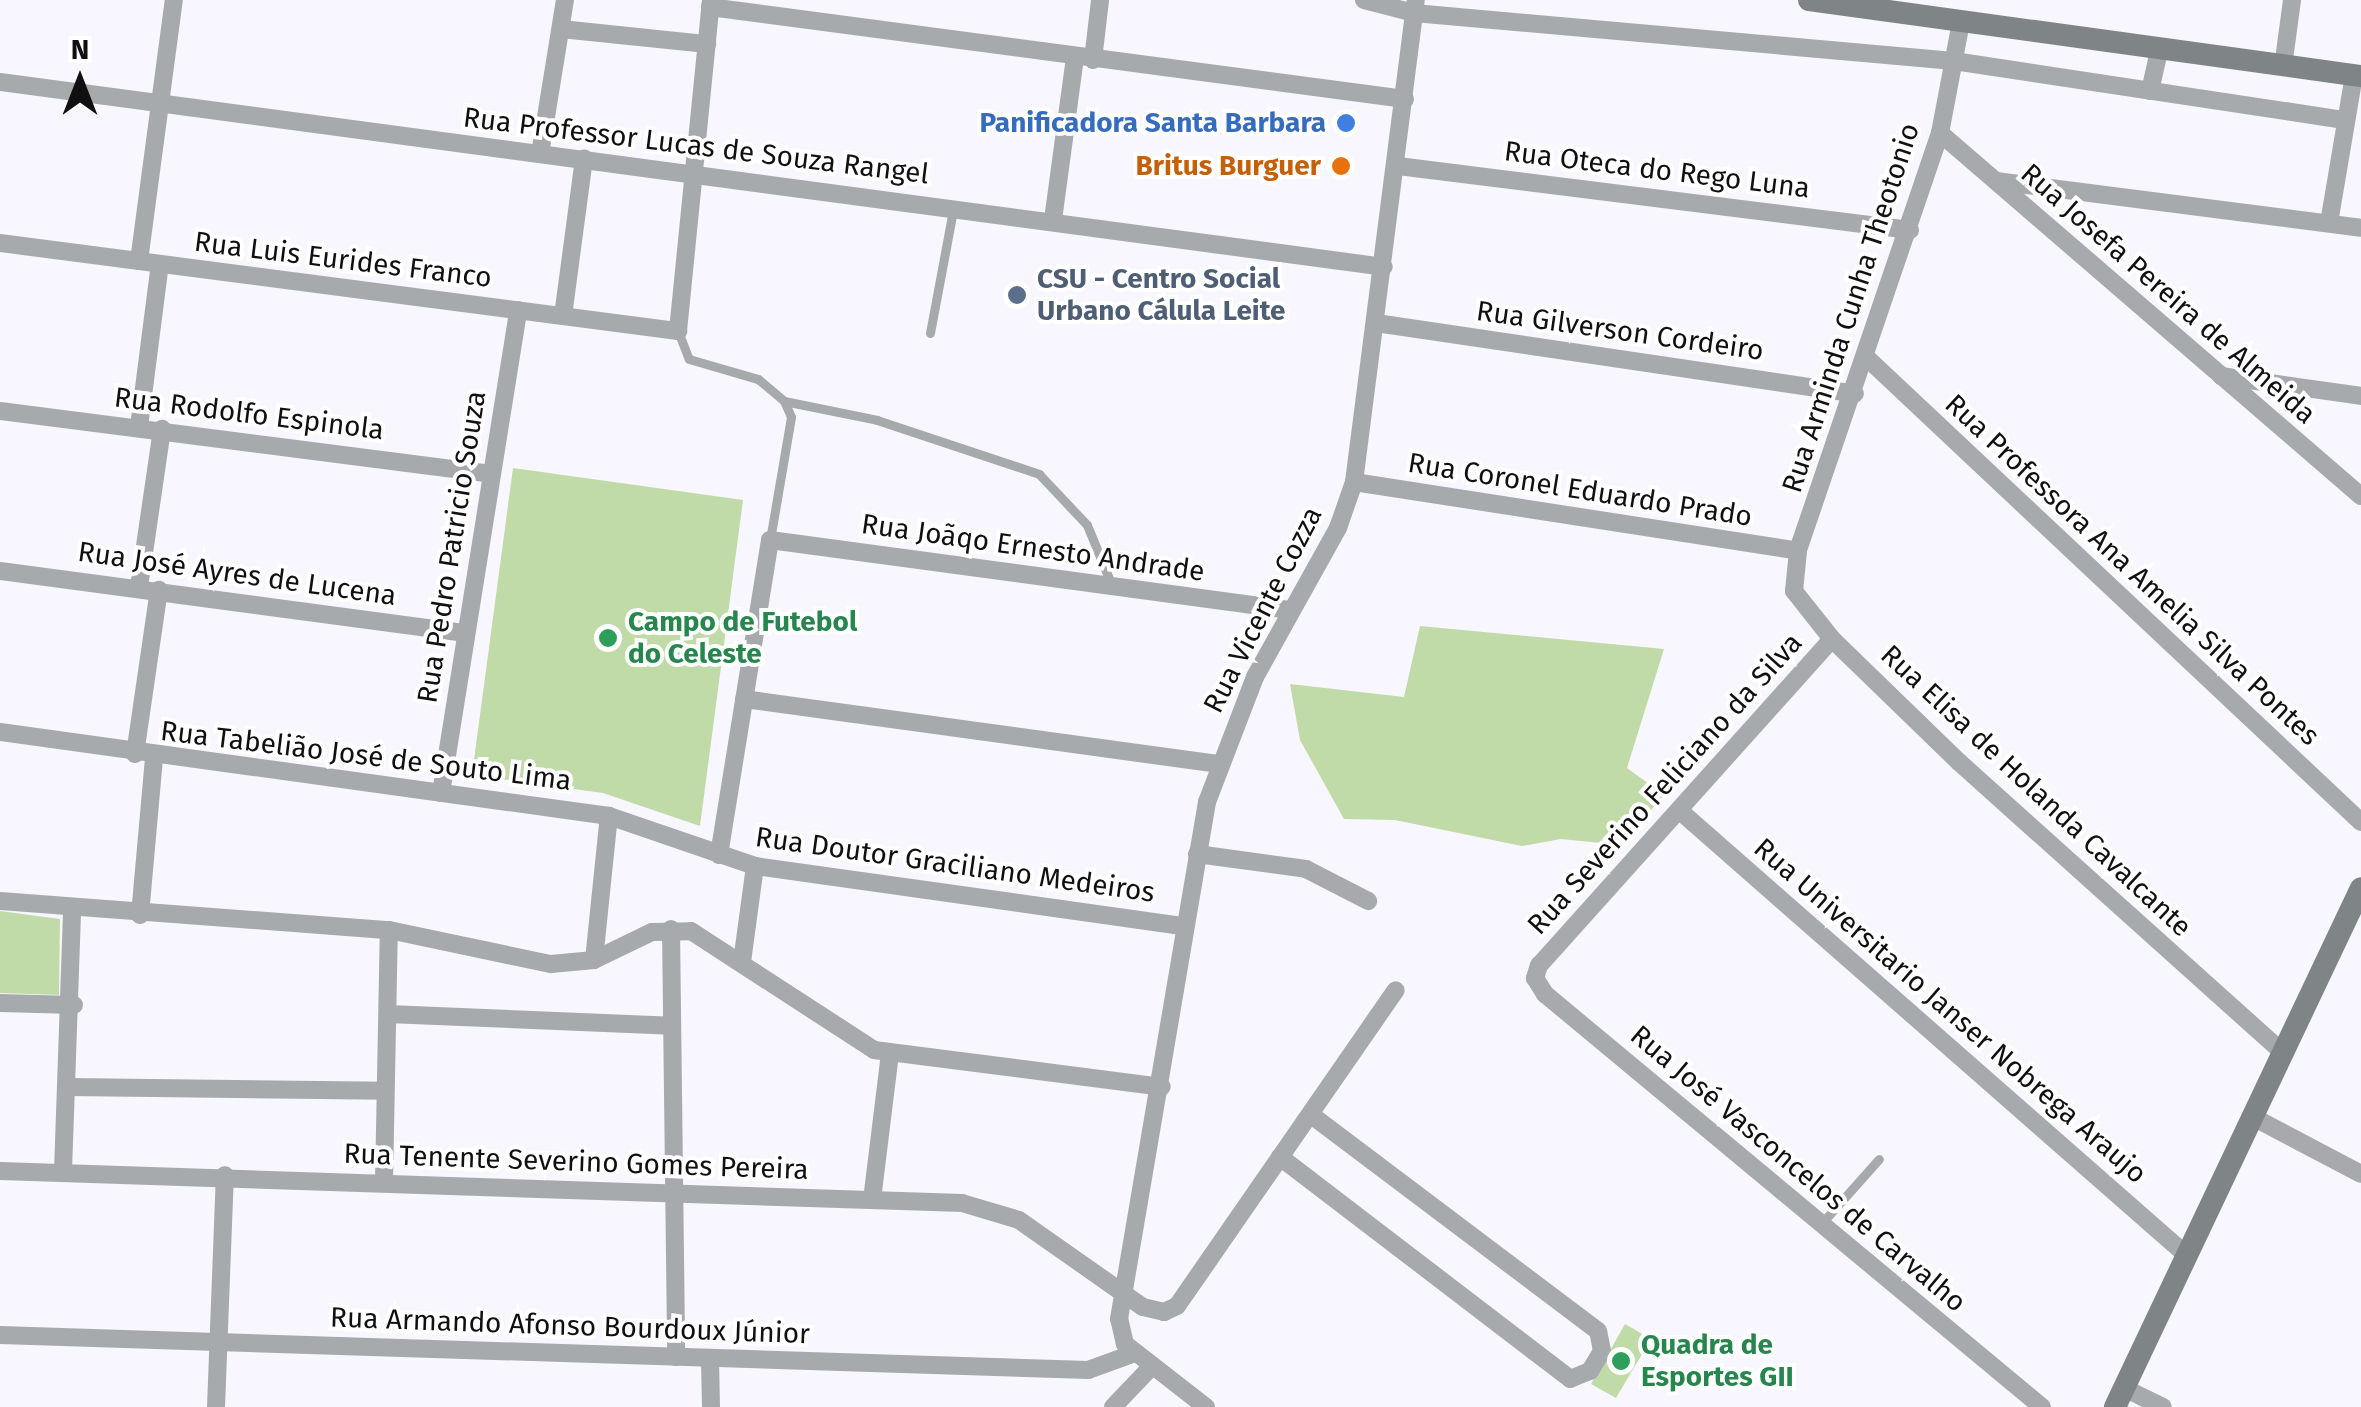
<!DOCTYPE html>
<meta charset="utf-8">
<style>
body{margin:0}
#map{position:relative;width:2361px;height:1407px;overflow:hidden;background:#f8f6ff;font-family:"Fira Sans",sans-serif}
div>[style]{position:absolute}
.green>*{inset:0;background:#c0dba7}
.service>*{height:9px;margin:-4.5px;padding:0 4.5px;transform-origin:4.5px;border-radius:4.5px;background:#a6aaac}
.minor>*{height:18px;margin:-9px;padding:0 9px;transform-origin:9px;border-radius:9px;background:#a6aaac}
.secondary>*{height:22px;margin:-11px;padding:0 11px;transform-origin:11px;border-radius:11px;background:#7f8587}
.dots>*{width:28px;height:28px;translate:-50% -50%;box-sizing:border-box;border:5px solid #fff;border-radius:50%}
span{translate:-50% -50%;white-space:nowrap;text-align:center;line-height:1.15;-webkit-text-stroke:8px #fff;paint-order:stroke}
.shop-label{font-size:28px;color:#366cbe;font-weight:700}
.right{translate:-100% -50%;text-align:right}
.street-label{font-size:28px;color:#100f12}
.food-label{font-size:28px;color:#c56008;font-weight:700}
.service-label{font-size:28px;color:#4e5e75;font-weight:700}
.left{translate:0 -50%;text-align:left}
.leisure-label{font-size:28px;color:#27864d;font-weight:700}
.north{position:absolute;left:30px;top:30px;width:100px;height:100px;-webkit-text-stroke:8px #fff;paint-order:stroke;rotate:0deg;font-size:28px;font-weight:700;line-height:40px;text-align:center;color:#100f12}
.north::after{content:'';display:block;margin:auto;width:35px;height:45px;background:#100f12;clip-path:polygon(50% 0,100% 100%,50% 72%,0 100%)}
</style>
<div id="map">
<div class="green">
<i style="clip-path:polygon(513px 468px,743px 500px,700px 826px,603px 793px,472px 775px)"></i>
<i style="clip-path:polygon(1420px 626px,1664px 649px,1627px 768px,1664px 795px,1621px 845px,1561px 839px,1522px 846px,1395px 820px,1344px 819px,1300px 740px,1290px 684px,1404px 697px)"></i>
<i style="clip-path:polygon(0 911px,60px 919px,59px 995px,0 993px)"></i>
<i style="clip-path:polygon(1625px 1324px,1651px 1339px,1616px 1398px,1591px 1384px)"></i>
</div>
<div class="service">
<i style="left:678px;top:331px;width:30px;rotate:69deg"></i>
<i style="left:689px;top:359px;width:72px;rotate:16.2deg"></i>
<i style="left:758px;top:379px;width:34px;rotate:40deg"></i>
<i style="left:784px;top:401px;width:17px;rotate:66deg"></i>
<i style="left:791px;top:417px;width:125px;rotate:99.7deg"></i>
<i style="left:930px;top:333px;width:125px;rotate:-79.4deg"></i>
<i style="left:784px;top:401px;width:95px;rotate:11.5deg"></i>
<i style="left:877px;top:420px;width:171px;rotate:18.4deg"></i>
<i style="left:1039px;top:474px;width:70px;rotate:46.7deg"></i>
<i style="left:1087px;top:525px;width:66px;rotate:67.7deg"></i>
<i style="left:1821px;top:1224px;width:87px;rotate:-48.3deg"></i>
</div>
<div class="minor">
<i style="left:1364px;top:0;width:52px;rotate:14.6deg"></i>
<i style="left:1414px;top:13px;width:542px;rotate:5.08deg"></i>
<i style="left:1954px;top:61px;width:395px;rotate:8.6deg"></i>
<i style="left:710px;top:7px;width:701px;rotate:7.54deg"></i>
<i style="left:1961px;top:22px;width:113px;rotate:100.7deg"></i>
<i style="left:1940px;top:133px;width:441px;rotate:108.8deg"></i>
<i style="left:1798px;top:551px;width:40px;rotate:95.7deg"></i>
<i style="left:1794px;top:591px;width:61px;rotate:51.6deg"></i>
<i style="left:1832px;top:639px;width:177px;rotate:44.1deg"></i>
<i style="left:1959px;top:762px;width:433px;rotate:41.9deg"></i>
<i style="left:561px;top:29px;width:147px;rotate:5.9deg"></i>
<i style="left:1093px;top:60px;width:60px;rotate:-83.3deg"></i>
<i style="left:2283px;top:67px;width:68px;rotate:-82.3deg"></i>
<i style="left:0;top:82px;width:1396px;rotate:7.61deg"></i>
<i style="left:2150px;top:91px;width:41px;rotate:-77.3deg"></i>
<i style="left:1940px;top:133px;width:556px;rotate:40.77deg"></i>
<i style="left:540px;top:154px;width:156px;rotate:-80.8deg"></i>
<i style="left:1398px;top:166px;width:516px;rotate:7.13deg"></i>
<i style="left:1996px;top:181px;width:368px;rotate:7.3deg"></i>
<i style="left:1053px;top:220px;width:164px;rotate:-82.3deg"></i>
<i style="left:2329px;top:223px;width:150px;rotate:-80.4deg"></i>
<i style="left:0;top:243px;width:684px;rotate:7.4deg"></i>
<i style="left:678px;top:331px;width:333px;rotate:-84.3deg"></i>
<i style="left:139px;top:261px;width:263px;rotate:-82.4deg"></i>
<i style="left:563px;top:316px;width:159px;rotate:-82.4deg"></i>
<i style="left:1376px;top:323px;width:484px;rotate:8.4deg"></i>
<i style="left:1866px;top:357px;width:679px;rotate:43.21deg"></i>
<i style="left:2221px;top:376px;width:141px;rotate:8.1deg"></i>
<i style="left:0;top:411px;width:495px;rotate:7.3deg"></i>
<i style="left:139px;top:427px;width:164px;rotate:-82.7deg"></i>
<i style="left:1354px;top:482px;width:449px;rotate:8.8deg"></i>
<i style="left:0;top:571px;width:470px;rotate:7.6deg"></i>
<i style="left:139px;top:587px;width:160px;rotate:-81.7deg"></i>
<i style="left:1832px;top:639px;width:438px;rotate:131.9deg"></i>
<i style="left:1539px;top:965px;width:14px;rotate:107deg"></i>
<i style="left:1535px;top:978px;width:19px;rotate:58deg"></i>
<i style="left:1545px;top:994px;width:646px;rotate:39.73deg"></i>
<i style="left:744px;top:699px;width:480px;rotate:7.8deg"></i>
<i style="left:0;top:732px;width:615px;rotate:7.85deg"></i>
<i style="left:609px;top:816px;width:154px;rotate:18.9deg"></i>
<i style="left:755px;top:866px;width:433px;rotate:8deg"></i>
<i style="left:135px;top:754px;width:166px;rotate:-81.7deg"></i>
<i style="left:441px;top:793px;width:489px;rotate:-80.9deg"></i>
<i style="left:1680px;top:811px;width:670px;rotate:41.25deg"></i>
<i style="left:1197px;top:854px;width:110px;rotate:7.8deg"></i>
<i style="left:1306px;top:869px;width:70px;rotate:27.3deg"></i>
<i style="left:719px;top:855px;width:319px;rotate:-80.8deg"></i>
<i style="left:770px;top:540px;width:524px;rotate:7.68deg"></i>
<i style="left:0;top:901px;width:390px;rotate:4.3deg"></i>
<i style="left:389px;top:930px;width:166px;rotate:11.9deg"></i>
<i style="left:551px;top:964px;width:43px;rotate:-5.3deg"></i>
<i style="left:594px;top:960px;width:64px;rotate:-25.8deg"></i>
<i style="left:652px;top:932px;width:39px;rotate:-1deg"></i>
<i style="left:691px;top:931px;width:218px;rotate:33deg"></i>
<i style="left:874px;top:1050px;width:290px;rotate:7.3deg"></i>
<i style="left:140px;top:915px;width:159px;rotate:-84.9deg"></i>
<i style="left:671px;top:929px;width:428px;rotate:89.3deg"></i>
<i style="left:594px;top:960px;width:145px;rotate:-84.1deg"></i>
<i style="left:742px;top:962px;width:97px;rotate:-82.3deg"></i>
<i style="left:0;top:1003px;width:74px;rotate:1.5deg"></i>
<i style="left:388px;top:1014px;width:283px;rotate:2.4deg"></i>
<i style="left:68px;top:1087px;width:317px;rotate:0.7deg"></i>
<i style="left:2251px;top:1116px;width:124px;rotate:27.8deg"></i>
<i style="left:1280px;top:1157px;width:365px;rotate:37.4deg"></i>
<i style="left:1570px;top:1379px;width:22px;rotate:-22deg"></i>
<i style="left:1590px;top:1371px;width:23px;rotate:-59deg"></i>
<i style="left:1602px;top:1351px;width:20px;rotate:-101deg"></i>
<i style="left:1598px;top:1331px;width:359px;rotate:-143deg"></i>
<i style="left:0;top:1171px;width:963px;rotate:1.91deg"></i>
<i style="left:962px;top:1203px;width:59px;rotate:16.6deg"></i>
<i style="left:1019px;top:1220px;width:151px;rotate:35.1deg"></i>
<i style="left:1143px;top:1307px;width:22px;rotate:13deg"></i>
<i style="left:1164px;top:1312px;width:14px;rotate:-25deg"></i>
<i style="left:1177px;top:1306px;width:384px;rotate:-55.3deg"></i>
<i style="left:63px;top:1171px;width:260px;rotate:-88deg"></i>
<i style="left:384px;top:1182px;width:252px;rotate:-88.9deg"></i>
<i style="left:872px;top:1200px;width:148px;rotate:-83deg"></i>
<i style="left:0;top:1335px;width:1089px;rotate:1.84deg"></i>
<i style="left:1088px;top:1370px;width:50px;rotate:-19.9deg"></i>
<i style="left:710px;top:1359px;width:48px;rotate:88.8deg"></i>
<i style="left:2124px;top:1388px;width:43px;rotate:26deg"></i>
<i style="left:216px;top:1407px;width:232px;rotate:-87.8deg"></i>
<i style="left:1113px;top:1407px;width:57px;rotate:-46.4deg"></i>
<i style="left:1206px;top:1407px;width:103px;rotate:-142.1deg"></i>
<i style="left:1125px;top:1344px;width:26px;rotate:-103deg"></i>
<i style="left:1119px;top:1319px;width:524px;rotate:-80.34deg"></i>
<i style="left:1207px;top:802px;width:134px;rotate:-69deg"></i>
<i style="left:1255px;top:677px;width:171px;rotate:-60.9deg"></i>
<i style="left:1338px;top:528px;width:49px;rotate:-70.8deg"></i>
<i style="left:1354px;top:482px;width:486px;rotate:-82.7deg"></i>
</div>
<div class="secondary">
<i style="left:1809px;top:0;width:557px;rotate:7.84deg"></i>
<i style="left:2115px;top:1407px;width:574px;rotate:-64.64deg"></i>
</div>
<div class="dots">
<i style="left:1346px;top:123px;background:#3f7fe0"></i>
<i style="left:1341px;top:166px;background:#e8710a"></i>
<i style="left:1017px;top:295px;background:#5c6f8a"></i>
<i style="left:608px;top:638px;background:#2e9e5b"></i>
<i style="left:1621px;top:1361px;background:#2e9e5b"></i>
</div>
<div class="shop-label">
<span class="right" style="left:1326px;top:123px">Panificadora Santa Barbara</span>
</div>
<div class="street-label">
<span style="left:696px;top:146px;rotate:7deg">Rua Professor Lucas de Souza Rangel</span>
<span style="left:1657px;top:170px;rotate:7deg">Rua Oteca do Rego Luna</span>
<span style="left:343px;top:260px;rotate:7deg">Rua Luis Eurides Franco</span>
<span style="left:2168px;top:294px;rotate:41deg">Rua Josefa Pereira de Almeida</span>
<span style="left:1851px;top:308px;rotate:-72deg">Rua Arminda Cunha Theotonio</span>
<span style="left:1620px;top:331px;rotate:8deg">Rua Gilverson Cordeiro</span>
<span style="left:249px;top:414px;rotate:7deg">Rua Rodolfo Espinola</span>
<span style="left:1580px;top:490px;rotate:9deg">Rua Coronel Eduardo Prado</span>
<span style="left:452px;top:547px;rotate:-81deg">Rua Pedro Patricio Souza</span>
<span style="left:1033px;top:548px;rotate:8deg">Rua Joãqo Ernesto Andrade</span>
<span style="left:2132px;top:570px;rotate:43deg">Rua Professora Ana Amelia Silva Pontes</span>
<span style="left:237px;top:574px;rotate:8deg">Rua José Ayres de Lucena</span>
<span style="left:1263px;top:610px;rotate:-63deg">Rua Vicente Cozza</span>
<span style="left:366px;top:756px;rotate:7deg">Rua Tabelião José de Souto Lima</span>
<span style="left:1665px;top:784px;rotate:-48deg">Rua Severino Feliciano da Silva</span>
<span style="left:2036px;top:791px;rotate:43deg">Rua Elisa de Holanda Cavalcante</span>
<span style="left:955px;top:865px;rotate:8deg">Rua Doutor Graciliano Medeiros</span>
<span style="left:1950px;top:1011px;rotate:41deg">Rua Universitario Janser Nobrega Araujo</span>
<span style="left:576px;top:1162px;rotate:2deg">Rua Tenente Severino Gomes Pereira</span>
<span style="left:1798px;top:1169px;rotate:40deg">Rua José Vasconcelos de Carvalho</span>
<span style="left:570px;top:1326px;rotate:2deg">Rua Armando Afonso Bourdoux Júnior</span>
</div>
<div class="food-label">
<span class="right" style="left:1321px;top:166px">Britus Burguer</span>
</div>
<div class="service-label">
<span class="left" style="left:1037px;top:295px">CSU - Centro Social<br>Urbano Cálula Leite</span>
</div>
<div class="leisure-label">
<span class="left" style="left:628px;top:638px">Campo de Futebol<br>do Celeste</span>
<span class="left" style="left:1641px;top:1361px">Quadra de<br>Esportes GII</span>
</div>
<div class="north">N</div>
</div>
